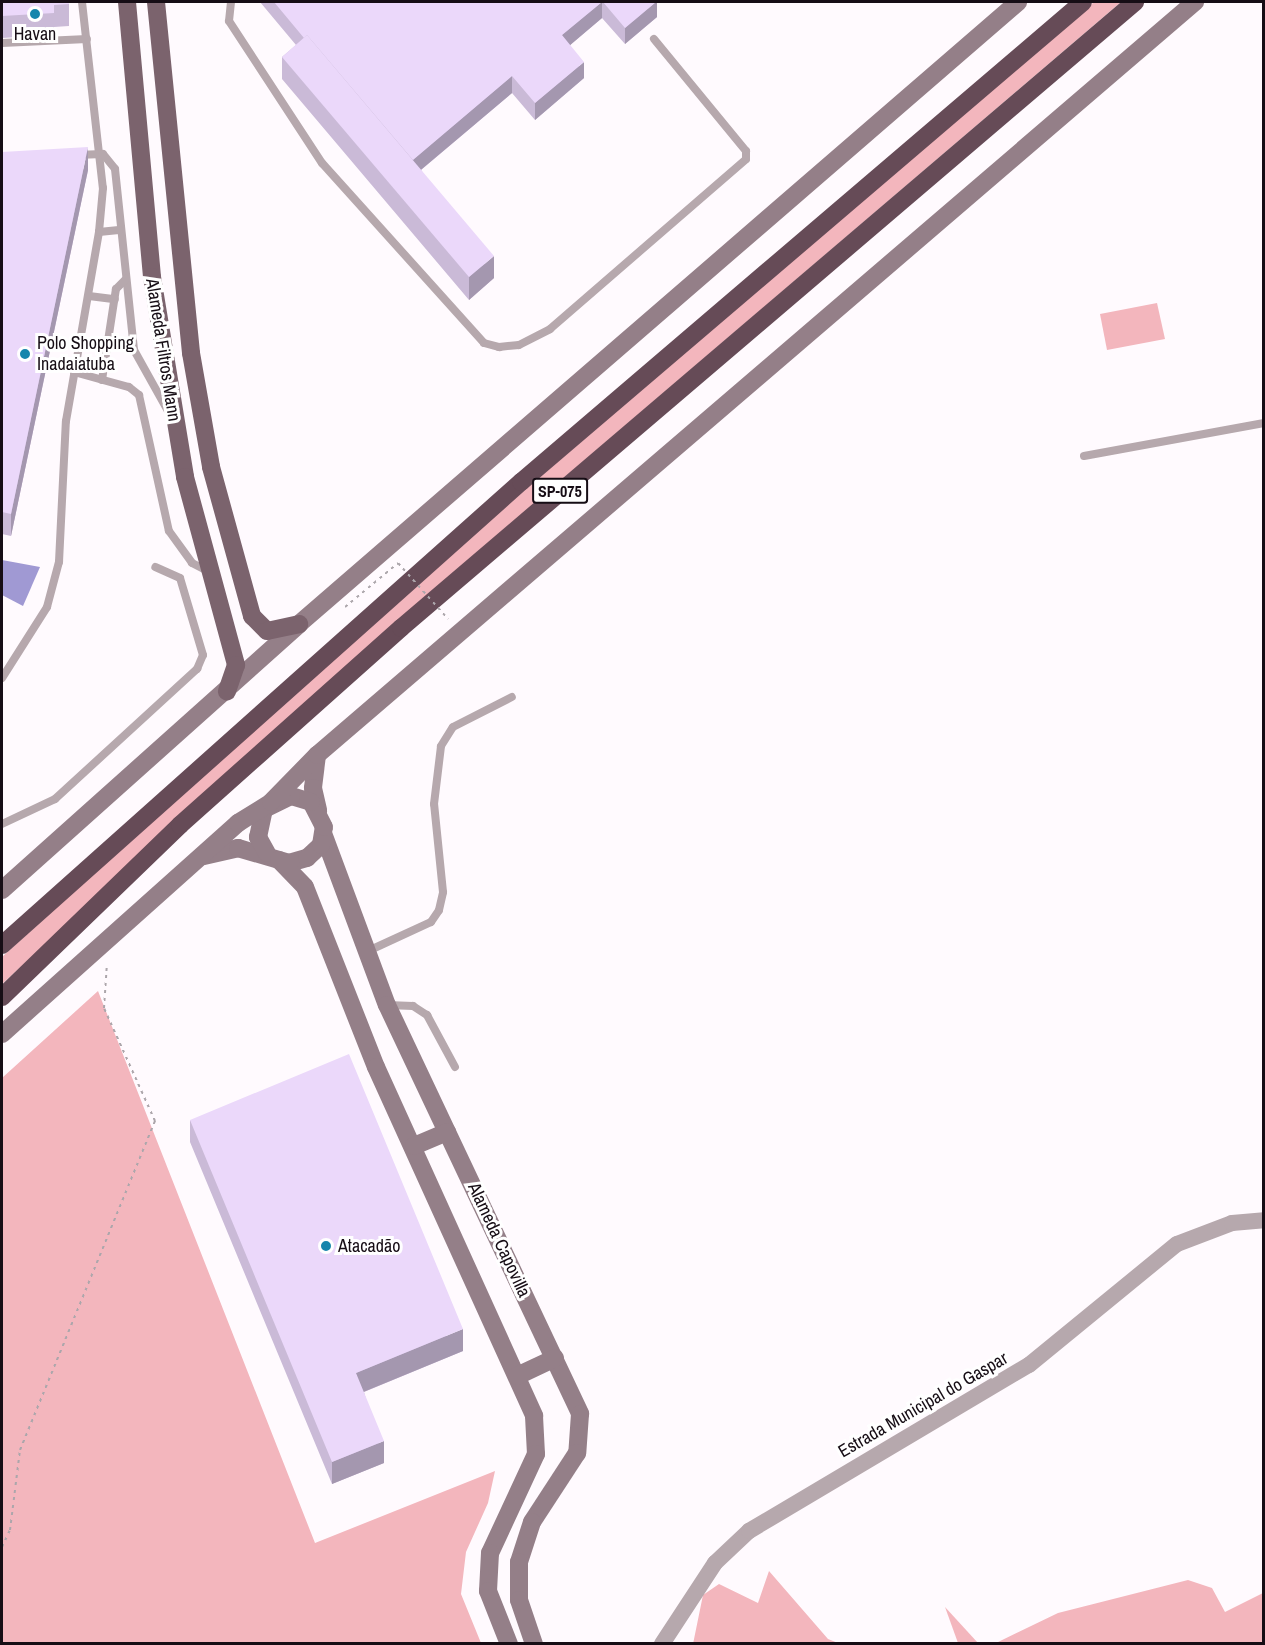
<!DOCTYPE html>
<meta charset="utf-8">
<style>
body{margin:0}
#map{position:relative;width:1265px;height:1645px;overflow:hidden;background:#fffafe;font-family:"Archivo Narrow",sans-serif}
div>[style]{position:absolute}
.green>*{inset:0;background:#f3b6bd}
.water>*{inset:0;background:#a099d3}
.path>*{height:2px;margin-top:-1px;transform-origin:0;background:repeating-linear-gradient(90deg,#aca6ab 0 3px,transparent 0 7.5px)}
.lane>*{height:8px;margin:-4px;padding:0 4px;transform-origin:4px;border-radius:4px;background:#b6a8ad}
.street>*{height:16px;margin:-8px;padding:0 8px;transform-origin:8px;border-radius:8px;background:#b6a8ad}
.secondary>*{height:18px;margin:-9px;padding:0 9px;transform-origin:9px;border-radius:9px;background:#947f88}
.primary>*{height:18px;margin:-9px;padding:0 9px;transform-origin:9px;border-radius:9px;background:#7b636d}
.highway>*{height:18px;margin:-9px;padding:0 9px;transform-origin:9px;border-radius:9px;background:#664b57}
.path-bridge>*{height:2px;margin-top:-1px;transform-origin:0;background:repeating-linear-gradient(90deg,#aca6ab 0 3px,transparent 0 7.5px)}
.wall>*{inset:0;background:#cabad7}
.shaded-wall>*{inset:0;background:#a497af}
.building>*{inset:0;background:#ebd8fa}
.dots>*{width:16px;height:16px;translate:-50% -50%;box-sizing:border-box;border:3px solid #fff;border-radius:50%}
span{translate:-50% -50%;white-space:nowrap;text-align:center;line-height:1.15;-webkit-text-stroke:6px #fff;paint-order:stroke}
.shield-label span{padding:2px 4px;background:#fff;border:2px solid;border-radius:4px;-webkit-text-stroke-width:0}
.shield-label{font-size:16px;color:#160d15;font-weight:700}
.poi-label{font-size:18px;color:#160d15}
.left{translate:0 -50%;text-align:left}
.street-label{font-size:18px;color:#160d15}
.frame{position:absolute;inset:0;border:3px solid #160d15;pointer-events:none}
</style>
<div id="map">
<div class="green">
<i style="clip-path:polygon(1094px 2px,1121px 2px,455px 571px,2px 984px,2px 957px,162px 811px,444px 559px)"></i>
<i style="clip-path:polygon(1157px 303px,1165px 339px,1107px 350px,1100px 314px)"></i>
<i style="clip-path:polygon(98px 991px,315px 1543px,495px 1471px,488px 1503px,466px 1552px,461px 1594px,481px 1643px,2px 1643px,2px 1078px)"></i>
<i style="clip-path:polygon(769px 1571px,828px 1639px,838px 1643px,693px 1644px,703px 1595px,719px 1584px,758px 1603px)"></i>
<i style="clip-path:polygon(1188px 1580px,1212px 1588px,1225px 1612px,1263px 1593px,1263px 1643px,996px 1643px,1058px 1613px)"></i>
<i style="clip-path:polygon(945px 1607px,978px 1643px,958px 1643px)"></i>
</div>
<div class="water">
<i style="clip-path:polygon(2px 560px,40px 567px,23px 606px,2px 595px)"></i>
</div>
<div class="path">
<i style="left:345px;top:607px;width:69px;rotate:-39.7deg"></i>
<i style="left:2px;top:1547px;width:19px;rotate:-65deg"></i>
<i style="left:10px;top:1530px;width:81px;rotate:-82.9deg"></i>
<i style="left:20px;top:1450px;width:356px;rotate:-67.7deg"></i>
<i style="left:155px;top:1121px;width:124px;rotate:-114.3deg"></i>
<i style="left:104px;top:1008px;width:45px;rotate:-86.2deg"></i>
</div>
<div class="lane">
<i style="left:82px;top:2px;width:187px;rotate:83.6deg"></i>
<i style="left:103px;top:188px;width:44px;rotate:95.2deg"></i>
<i style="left:231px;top:2px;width:19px;rotate:96deg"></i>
<i style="left:229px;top:21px;width:170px;rotate:56.8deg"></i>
<i style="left:322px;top:163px;width:242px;rotate:48deg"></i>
<i style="left:484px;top:343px;width:16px;rotate:15deg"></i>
<i style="left:499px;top:347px;width:20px;rotate:-6deg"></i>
<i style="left:519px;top:345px;width:35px;rotate:-27deg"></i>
<i style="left:550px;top:329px;width:259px;rotate:-40.9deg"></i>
<i style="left:746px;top:159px;width:8px;rotate:-90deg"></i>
<i style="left:746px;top:151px;width:145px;rotate:-129.4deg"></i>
<i style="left:2px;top:43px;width:85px;rotate:-2.7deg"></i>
<i style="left:76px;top:155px;width:27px;rotate:-2deg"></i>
<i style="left:103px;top:154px;width:19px;rotate:51deg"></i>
<i style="left:115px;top:169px;width:182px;rotate:84deg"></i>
<i style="left:134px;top:350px;width:70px;rotate:60.9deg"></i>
<i style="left:89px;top:296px;width:26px;rotate:7deg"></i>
<i style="left:74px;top:372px;width:57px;rotate:15.3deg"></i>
<i style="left:129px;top:387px;width:13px;rotate:39deg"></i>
<i style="left:139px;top:395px;width:139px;rotate:77.6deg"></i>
<i style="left:169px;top:531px;width:39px;rotate:54deg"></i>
<i style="left:192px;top:563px;width:18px;rotate:27deg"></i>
<i style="left:102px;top:380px;width:92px;rotate:-81.3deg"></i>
<i style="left:116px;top:289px;width:14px;rotate:-45deg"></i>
<i style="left:1084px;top:456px;width:183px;rotate:-10.4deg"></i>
<i style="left:2px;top:678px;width:84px;rotate:-57.6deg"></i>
<i style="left:47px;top:607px;width:47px;rotate:-75.1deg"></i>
<i style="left:59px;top:562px;width:141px;rotate:-87.2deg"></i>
<i style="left:66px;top:421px;width:192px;rotate:-80.1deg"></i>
<i style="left:99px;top:232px;width:20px;rotate:-6deg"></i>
<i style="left:2px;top:824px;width:59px;rotate:-25.3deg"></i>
<i style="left:55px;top:799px;width:193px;rotate:-42.5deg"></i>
<i style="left:197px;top:669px;width:15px;rotate:-67deg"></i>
<i style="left:203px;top:655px;width:80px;rotate:-106.6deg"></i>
<i style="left:180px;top:578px;width:27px;rotate:-156deg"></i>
<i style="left:368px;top:951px;width:69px;rotate:-24.7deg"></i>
<i style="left:431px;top:922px;width:14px;rotate:-56deg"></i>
<i style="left:439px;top:910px;width:18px;rotate:-77deg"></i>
<i style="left:443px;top:892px;width:88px;rotate:-95.8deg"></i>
<i style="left:434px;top:804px;width:58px;rotate:-83.1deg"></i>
<i style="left:441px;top:746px;width:22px;rotate:-58deg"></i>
<i style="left:453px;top:727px;width:66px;rotate:-27deg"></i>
<i style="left:387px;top:1005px;width:26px;rotate:2deg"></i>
<i style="left:413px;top:1006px;width:17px;rotate:33deg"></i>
<i style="left:427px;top:1015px;width:59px;rotate:61.7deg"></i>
</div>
<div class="street">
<i style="left:662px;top:1644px;width:97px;rotate:-56.8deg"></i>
<i style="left:715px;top:1563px;width:47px;rotate:-43.3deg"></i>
<i style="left:749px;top:1531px;width:326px;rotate:-30.7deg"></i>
<i style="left:1029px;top:1365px;width:191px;rotate:-39.3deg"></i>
<i style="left:1177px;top:1244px;width:59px;rotate:-20.9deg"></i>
<i style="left:1232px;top:1223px;width:32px;rotate:-5deg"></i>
</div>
<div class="secondary">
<i style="left:317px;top:755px;width:33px;rotate:97deg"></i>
<i style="left:313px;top:788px;width:23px;rotate:77deg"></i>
<i style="left:324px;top:836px;width:180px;rotate:69.6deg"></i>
<i style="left:387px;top:1005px;width:452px;rotate:64.7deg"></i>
<i style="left:580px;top:1414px;width:39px;rotate:94deg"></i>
<i style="left:577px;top:1453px;width:82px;rotate:123.1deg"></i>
<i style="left:532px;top:1522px;width:42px;rotate:108deg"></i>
<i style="left:519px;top:1562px;width:38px;rotate:90deg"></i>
<i style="left:519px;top:1600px;width:46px;rotate:71.2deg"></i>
<i style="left:204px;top:856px;width:35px;rotate:-13deg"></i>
<i style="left:238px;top:848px;width:53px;rotate:16.4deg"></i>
<i style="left:289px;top:863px;width:19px;rotate:-16deg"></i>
<i style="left:307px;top:858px;width:19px;rotate:-43deg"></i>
<i style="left:321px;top:845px;width:18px;rotate:-81deg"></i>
<i style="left:324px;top:827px;width:28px;rotate:-117deg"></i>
<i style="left:311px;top:802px;width:21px;rotate:-163deg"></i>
<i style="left:291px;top:796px;width:30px;rotate:154deg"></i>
<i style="left:264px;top:809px;width:29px;rotate:102deg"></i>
<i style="left:258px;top:837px;width:18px;rotate:61deg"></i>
<i style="left:279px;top:860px;width:37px;rotate:46deg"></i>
<i style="left:305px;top:887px;width:193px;rotate:68.5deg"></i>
<i style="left:376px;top:1067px;width:383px;rotate:65.6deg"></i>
<i style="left:534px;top:1416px;width:38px;rotate:87deg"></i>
<i style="left:536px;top:1454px;width:109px;rotate:114.9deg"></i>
<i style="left:490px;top:1553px;width:38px;rotate:93deg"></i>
<i style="left:488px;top:1591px;width:57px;rotate:68.4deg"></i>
<i style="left:2px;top:890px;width:399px;rotate:-41.8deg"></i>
<i style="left:299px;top:624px;width:951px;rotate:-40.86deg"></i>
<i style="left:2px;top:1034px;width:317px;rotate:-41.8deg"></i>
<i style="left:238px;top:823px;width:39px;rotate:-32deg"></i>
<i style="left:271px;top:802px;width:66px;rotate:-45.6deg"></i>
<i style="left:317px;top:755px;width:1157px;rotate:-40.62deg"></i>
<i style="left:414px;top:1146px;width:36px;rotate:-23deg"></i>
<i style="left:517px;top:1376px;width:42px;rotate:-25.3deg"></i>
</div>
<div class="primary">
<i style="left:127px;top:2px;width:276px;rotate:84.8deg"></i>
<i style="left:152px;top:277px;width:203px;rotate:80.6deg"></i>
<i style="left:185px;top:477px;width:195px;rotate:74.8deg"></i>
<i style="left:236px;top:665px;width:28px;rotate:109deg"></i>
<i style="left:156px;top:2px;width:353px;rotate:84.3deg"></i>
<i style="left:191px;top:353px;width:116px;rotate:80deg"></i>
<i style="left:211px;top:467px;width:155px;rotate:74.6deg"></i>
<i style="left:252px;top:616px;width:21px;rotate:45deg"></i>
<i style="left:267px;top:631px;width:33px;rotate:-12deg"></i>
</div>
<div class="highway">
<i style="left:2px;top:945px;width:696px;rotate:-41.74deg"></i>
<i style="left:521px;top:482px;width:739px;rotate:-40.5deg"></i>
<i style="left:2px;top:997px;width:248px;rotate:-44deg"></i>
<i style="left:180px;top:825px;width:296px;rotate:-41.7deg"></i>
<i style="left:401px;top:628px;width:965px;rotate:-40.46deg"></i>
</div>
<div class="path-bridge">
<i style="left:398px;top:563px;width:75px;rotate:48.2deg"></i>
</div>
<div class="wall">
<i style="clip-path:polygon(2px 2px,69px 2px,69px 26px,54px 27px,54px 35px,2px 38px)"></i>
<i style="clip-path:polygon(260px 2px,657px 2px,657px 17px,625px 44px,602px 18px,570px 45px,584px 78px,535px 120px,512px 93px,421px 170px,494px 278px,469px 300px,282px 79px,282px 57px,296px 45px)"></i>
<i style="clip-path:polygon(2px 152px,88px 170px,11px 536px,2px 534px)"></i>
<i style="clip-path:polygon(190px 1120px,463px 1351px,364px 1392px,384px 1463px,332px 1484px,190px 1142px)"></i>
</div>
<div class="shaded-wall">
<i style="clip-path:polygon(602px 2px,602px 18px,562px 52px,562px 35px)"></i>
<i style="clip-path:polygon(656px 2px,657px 2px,657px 17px,625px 44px,625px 28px)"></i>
<i style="clip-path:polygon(584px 62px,584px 78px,535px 120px,535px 103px)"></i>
<i style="clip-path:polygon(512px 76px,512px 93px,410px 179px,410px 162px)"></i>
<i style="clip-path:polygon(88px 147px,88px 170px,11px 536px,11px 514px)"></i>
<i style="clip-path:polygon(494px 256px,494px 278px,469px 300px,469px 277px)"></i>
<i style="clip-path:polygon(463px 1329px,463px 1351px,356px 1395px,356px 1373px)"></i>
<i style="clip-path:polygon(384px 1441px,384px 1463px,332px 1484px,332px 1462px)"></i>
</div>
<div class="building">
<i style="clip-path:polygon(2px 2px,69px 2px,69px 4px,54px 5px,54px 13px,2px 16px)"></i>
<i style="clip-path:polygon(274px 2px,602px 2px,562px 35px,584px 62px,535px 103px,512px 76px,413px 160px,307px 35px,304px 38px)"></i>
<i style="clip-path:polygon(603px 2px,656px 2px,625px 28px)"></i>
<i style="clip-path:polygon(307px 35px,494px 256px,469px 277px,282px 57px)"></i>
<i style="clip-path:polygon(88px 147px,11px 514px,2px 512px,2px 152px)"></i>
<i style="clip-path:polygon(349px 1054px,463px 1329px,356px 1373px,384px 1441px,332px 1462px,190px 1120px)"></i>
</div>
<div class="dots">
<i style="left:35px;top:14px;background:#1685ac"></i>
<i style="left:25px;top:354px;background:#1685ac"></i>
<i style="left:326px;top:1246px;background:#1685ac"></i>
</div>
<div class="shield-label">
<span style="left:560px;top:491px">SP-075</span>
</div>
<div class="poi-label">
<span style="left:35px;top:34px">Havan</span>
<span class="left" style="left:37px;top:354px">Polo Shopping<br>Inadaiatuba</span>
<span class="left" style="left:338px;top:1246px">Atacadão</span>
</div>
<div class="street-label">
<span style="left:163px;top:350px;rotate:81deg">Alameda Filtros Mann</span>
<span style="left:499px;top:1240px;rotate:65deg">Alameda Capovilla</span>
<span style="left:923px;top:1405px;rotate:-30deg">Estrada Municipal do Gaspar</span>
</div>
<div class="frame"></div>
</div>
